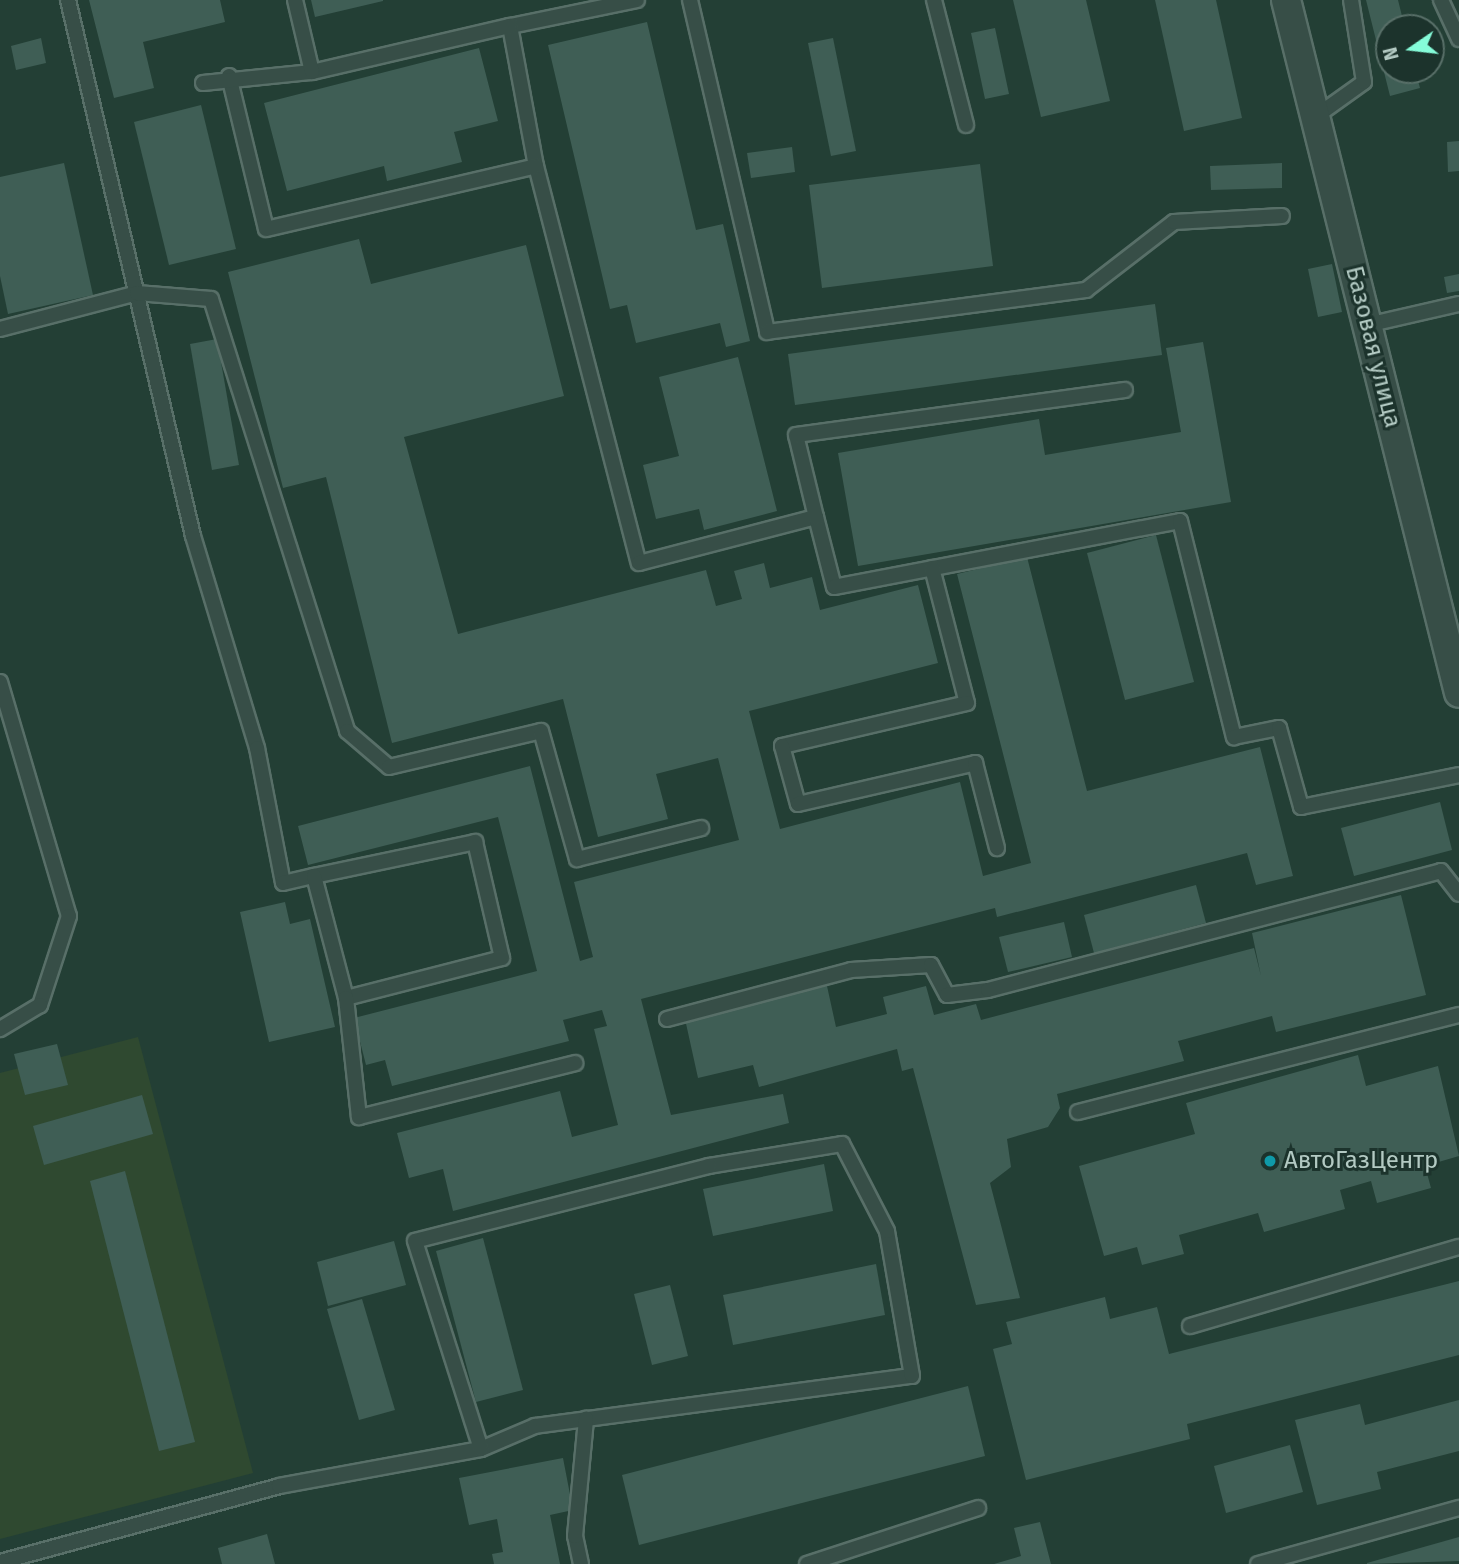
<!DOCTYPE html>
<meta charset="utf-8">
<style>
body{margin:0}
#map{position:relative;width:1459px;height:1564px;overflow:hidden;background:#233f35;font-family:"Fira Sans",sans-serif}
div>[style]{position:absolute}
.green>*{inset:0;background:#2f4930}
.building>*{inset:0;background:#3f5e55}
.roads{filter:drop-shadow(2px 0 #586f68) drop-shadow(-2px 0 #586f68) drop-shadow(0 2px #586f68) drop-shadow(0 -2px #586f68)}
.lane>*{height:14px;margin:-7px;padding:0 7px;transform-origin:7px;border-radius:7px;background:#374e47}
.street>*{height:28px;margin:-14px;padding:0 14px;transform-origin:14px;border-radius:14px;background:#374e47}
.dots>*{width:19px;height:19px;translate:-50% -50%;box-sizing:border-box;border:4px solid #1c332c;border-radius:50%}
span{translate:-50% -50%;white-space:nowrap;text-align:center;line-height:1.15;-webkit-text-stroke:6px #1c332c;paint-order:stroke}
.street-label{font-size:24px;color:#b3cac3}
.poi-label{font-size:24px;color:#b3cac3}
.left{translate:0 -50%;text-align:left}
.north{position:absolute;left:1375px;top:14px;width:70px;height:70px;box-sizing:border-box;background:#1c332c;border:2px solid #586f68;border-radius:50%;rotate:256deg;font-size:19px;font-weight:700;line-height:28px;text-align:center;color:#b3cac3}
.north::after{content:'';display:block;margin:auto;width:24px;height:32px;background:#85fcd9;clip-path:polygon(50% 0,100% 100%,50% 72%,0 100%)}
</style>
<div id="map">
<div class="green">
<i style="clip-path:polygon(138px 1037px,253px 1473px,0 1539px,0 1073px)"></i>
</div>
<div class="building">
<i style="clip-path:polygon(89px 0,220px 0,225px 22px,143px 42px,154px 88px,114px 98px)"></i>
<i style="clip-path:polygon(311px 0,383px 0,383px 1px,315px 17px)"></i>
<i style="clip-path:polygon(1013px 0,1086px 0,1110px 101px,1041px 117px)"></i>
<i style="clip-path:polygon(1155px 0,1216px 0,1242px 118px,1184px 131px)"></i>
<i style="clip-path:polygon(1366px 0,1398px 0,1405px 28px,1389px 28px,1389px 70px,1415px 70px,1420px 88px,1390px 96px)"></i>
<i style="clip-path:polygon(647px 22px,696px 230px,723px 224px,750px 341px,726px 347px,720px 323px,636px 343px,627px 305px,610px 309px,548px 45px)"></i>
<i style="clip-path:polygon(995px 28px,1009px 94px,985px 99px,971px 33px)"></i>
<i style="clip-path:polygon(41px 38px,46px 63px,16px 70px,11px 46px)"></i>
<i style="clip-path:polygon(833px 38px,856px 151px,831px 156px,808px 43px)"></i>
<i style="clip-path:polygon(479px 48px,498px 121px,454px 132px,462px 162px,387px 181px,384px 166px,287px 191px,264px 103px)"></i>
<i style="clip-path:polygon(201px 105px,236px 249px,169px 265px,134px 122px)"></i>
<i style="clip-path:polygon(1459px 141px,1459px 171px,1448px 172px,1447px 142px)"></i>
<i style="clip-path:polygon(792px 147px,795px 172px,751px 178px,747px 153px)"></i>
<i style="clip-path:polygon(64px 163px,93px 295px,8px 314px,0 276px,0 177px)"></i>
<i style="clip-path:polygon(1282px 163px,1282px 188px,1211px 190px,1210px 166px)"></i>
<i style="clip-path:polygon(980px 164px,993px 266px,822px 288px,809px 185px)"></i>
<i style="clip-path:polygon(359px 239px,371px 284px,526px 245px,564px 396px,404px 437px,458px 634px,706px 570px,716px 606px,742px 599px,734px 571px,764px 563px,770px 588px,812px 577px,820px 610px,918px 585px,938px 663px,749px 711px,780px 829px,960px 782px,983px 876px,1031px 863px,957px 574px,1027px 557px,1087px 791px,1260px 747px,1293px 876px,1256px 885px,1247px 853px,997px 917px,995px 908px,641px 999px,671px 1115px,783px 1094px,789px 1123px,453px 1211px,443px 1169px,409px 1178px,397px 1133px,560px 1091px,572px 1137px,618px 1125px,594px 1029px,607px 1026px,602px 1010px,563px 1020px,569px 1041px,392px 1086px,385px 1060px,366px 1065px,354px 1018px,537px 971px,498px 817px,308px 865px,298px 826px,530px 766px,580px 961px,593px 957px,574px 882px,739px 840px,718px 758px,656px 774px,668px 819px,598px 837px,563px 699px,392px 743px,326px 477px,283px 488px,228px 272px)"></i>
<i style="clip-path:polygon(1332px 264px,1342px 312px,1318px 317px,1308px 269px)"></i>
<i style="clip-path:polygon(1459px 274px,1459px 291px,1447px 293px,1444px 277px)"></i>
<i style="clip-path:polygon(1155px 304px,1162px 355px,795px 405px,788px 354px)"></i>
<i style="clip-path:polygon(217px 339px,239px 465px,212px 470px,190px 344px)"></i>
<i style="clip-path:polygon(1203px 342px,1231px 502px,858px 566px,838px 453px,1039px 419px,1045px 455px,1181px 432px,1166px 348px)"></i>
<i style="clip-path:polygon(738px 357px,777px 511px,704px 530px,699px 509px,656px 519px,643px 465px,679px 456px,659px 377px)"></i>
<i style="clip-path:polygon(1156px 535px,1194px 682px,1125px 700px,1087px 553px)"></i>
<i style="clip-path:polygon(1440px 802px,1452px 850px,1354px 876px,1341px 828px)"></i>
<i style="clip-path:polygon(1196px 885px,1206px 923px,1094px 953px,1084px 915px)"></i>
<i style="clip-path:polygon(1401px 895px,1426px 995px,1276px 1032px,1272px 1016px,1178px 1041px,1184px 1061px,1057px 1094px,1060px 1108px,1048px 1127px,1007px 1139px,1011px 1167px,990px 1183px,1020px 1298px,976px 1305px,913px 1068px,902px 1071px,897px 1049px,759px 1087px,753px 1065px,698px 1078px,685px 1019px,827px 986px,836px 1027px,887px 1014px,883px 997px,926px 986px,934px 1015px,976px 1004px,981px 1020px,1254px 948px,1261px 976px,1252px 933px)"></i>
<i style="clip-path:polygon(285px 902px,290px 924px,310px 919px,335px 1027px,269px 1042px,240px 912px)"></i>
<i style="clip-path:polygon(1064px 922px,1072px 957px,1008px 972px,999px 937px)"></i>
<i style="clip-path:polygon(57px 1044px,68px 1085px,25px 1095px,14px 1054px)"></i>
<i style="clip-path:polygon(1358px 1055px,1366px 1086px,1438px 1066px,1459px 1156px,1425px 1166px,1431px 1188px,1377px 1203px,1371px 1181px,1340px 1190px,1345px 1209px,1264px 1232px,1258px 1213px,1179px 1235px,1184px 1254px,1142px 1265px,1137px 1247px,1104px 1256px,1079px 1166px,1195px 1134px,1186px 1103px)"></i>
<i style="clip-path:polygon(142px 1095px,153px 1134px,44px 1165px,33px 1126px)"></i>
<i style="clip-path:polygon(824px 1164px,833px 1211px,713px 1236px,703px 1189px)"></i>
<i style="clip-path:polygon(125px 1171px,195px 1442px,159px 1451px,90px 1181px)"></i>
<i style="clip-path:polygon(483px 1238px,523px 1390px,476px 1402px,436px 1251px)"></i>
<i style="clip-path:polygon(394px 1241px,406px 1285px,328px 1306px,317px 1262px)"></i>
<i style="clip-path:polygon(876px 1264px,885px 1315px,733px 1345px,723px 1295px)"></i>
<i style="clip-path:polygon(1459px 1281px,1459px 1355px,1187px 1424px,1190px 1439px,1026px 1480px,993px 1349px,1012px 1344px,1006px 1322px,1105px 1297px,1110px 1319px,1157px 1307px,1169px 1354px)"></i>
<i style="clip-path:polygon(670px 1285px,688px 1356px,652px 1365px,634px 1294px)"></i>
<i style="clip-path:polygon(362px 1299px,395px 1410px,359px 1420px,327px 1309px)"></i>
<i style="clip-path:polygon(968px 1386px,985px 1456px,639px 1545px,622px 1475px)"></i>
<i style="clip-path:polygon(1459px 1400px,1459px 1451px,1377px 1472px,1381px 1489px,1317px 1505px,1295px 1420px,1360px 1404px,1365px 1425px)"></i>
<i style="clip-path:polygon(1290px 1445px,1303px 1492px,1226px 1513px,1214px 1466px)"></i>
<i style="clip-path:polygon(563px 1458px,573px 1510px,550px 1515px,560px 1564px,494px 1564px,492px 1554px,503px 1552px,497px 1519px,469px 1525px,459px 1478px)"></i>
<i style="clip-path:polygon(1040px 1522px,1051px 1564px,994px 1564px,1021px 1556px,1014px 1528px)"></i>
<i style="clip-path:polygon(267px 1534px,275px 1564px,222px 1564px,218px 1548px)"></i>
<i style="clip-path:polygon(1459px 1537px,1459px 1561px,1367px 1564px,1367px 1563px)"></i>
</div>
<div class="roads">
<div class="lane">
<i style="left:68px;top:0;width:550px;rotate:76.87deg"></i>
<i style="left:193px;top:536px;width:221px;rotate:73.2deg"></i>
<i style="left:257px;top:748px;width:137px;rotate:79.1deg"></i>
<i style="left:283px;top:883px;width:32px;rotate:-13deg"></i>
<i style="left:314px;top:876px;width:165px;rotate:-11.9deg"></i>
<i style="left:475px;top:842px;width:119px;rotate:76.9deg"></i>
<i style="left:502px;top:958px;width:161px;rotate:165.6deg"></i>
<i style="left:346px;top:998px;width:126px;rotate:-104.7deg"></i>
<i style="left:637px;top:0;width:130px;rotate:168.4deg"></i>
<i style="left:510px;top:26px;width:142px;rotate:79.5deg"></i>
<i style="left:536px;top:166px;width:410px;rotate:75.5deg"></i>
<i style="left:639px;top:563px;width:183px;rotate:-14.6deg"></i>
<i style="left:816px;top:517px;width:72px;rotate:75.6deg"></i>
<i style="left:834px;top:587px;width:352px;rotate:-10.8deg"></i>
<i style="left:1180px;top:521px;width:223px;rotate:76deg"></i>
<i style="left:1234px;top:737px;width:46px;rotate:-11.3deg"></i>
<i style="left:1279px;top:728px;width:82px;rotate:74.4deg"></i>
<i style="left:1301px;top:807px;width:161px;rotate:-11.4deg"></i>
<i style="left:690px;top:0;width:341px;rotate:76.9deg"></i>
<i style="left:767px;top:332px;width:322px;rotate:-7.5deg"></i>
<i style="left:1086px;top:290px;width:111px;rotate:-37.7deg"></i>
<i style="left:1174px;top:222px;width:108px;rotate:-3.2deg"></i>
<i style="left:934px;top:0;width:129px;rotate:75.6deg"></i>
<i style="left:1441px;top:0;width:43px;rotate:65.2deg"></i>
<i style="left:312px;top:72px;width:203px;rotate:-13.1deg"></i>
<i style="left:229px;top:76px;width:157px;rotate:76.4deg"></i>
<i style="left:266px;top:229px;width:277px;rotate:-13.1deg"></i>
<i style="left:203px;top:83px;width:110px;rotate:-5.8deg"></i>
<i style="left:312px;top:72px;width:74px;rotate:-103.3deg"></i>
<i style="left:1315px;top:117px;width:60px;rotate:-35.5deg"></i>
<i style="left:1364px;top:82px;width:83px;rotate:-99deg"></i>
<i style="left:1367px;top:325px;width:94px;rotate:-12.9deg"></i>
<i style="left:0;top:329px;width:142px;rotate:-14.7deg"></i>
<i style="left:137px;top:293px;width:74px;rotate:4.6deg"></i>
<i style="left:211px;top:299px;width:453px;rotate:72.5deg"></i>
<i style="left:347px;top:731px;width:55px;rotate:40.6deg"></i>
<i style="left:389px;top:767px;width:156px;rotate:-13.3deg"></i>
<i style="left:541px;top:731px;width:133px;rotate:74.3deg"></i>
<i style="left:577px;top:859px;width:128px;rotate:-14deg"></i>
<i style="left:816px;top:517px;width:84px;rotate:-103.7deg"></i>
<i style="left:796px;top:435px;width:332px;rotate:-7.8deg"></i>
<i style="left:932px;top:568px;width:139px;rotate:75.5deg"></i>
<i style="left:967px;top:703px;width:190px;rotate:166.9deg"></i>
<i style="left:782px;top:746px;width:60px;rotate:74.6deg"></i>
<i style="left:798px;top:804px;width:182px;rotate:-13deg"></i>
<i style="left:975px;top:763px;width:88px;rotate:75.5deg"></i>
<i style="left:0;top:682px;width:244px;rotate:73.6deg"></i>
<i style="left:69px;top:916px;width:94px;rotate:108deg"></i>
<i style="left:40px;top:1005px;width:47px;rotate:149deg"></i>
<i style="left:346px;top:998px;width:120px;rotate:83.8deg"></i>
<i style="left:359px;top:1117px;width:223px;rotate:-14deg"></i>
<i style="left:667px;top:1019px;width:190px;rotate:-14.9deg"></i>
<i style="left:851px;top:970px;width:80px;rotate:-3.6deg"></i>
<i style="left:931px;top:965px;width:34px;rotate:62deg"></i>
<i style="left:947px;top:995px;width:41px;rotate:-7deg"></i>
<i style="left:988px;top:990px;width:468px;rotate:-14.7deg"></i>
<i style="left:1441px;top:871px;width:29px;rotate:52deg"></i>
<i style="left:1078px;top:1112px;width:393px;rotate:-14.3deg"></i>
<i style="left:1190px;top:1326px;width:280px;rotate:-16.4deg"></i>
<i style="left:0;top:1562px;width:289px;rotate:-15.2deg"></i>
<i style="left:279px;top:1486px;width:205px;rotate:-10.4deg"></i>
<i style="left:481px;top:1449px;width:59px;rotate:-23.1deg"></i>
<i style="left:535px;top:1426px;width:380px;rotate:-7.6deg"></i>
<i style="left:912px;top:1376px;width:147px;rotate:-99.8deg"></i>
<i style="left:887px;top:1231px;width:98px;rotate:-117.3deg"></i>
<i style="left:842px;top:1144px;width:135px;rotate:170.6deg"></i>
<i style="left:709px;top:1166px;width:303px;rotate:165.7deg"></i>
<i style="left:415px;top:1241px;width:218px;rotate:72.4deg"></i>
<i style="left:581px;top:1564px;width:29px;rotate:-102deg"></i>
<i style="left:575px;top:1536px;width:118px;rotate:-84.6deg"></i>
<i style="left:807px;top:1564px;width:180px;rotate:-18.1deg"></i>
<i style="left:1258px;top:1564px;width:209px;rotate:-15.6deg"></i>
</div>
<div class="street">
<i style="left:1286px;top:0;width:714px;rotate:75.98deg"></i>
</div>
</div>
<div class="dots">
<i style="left:1270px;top:1161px;background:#0f9aa8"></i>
</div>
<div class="street-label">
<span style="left:1373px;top:347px;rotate:76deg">Базовая улица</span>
</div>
<div class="poi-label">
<span class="left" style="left:1284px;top:1161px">АвтоГазЦентр</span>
</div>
<div class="north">N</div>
</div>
